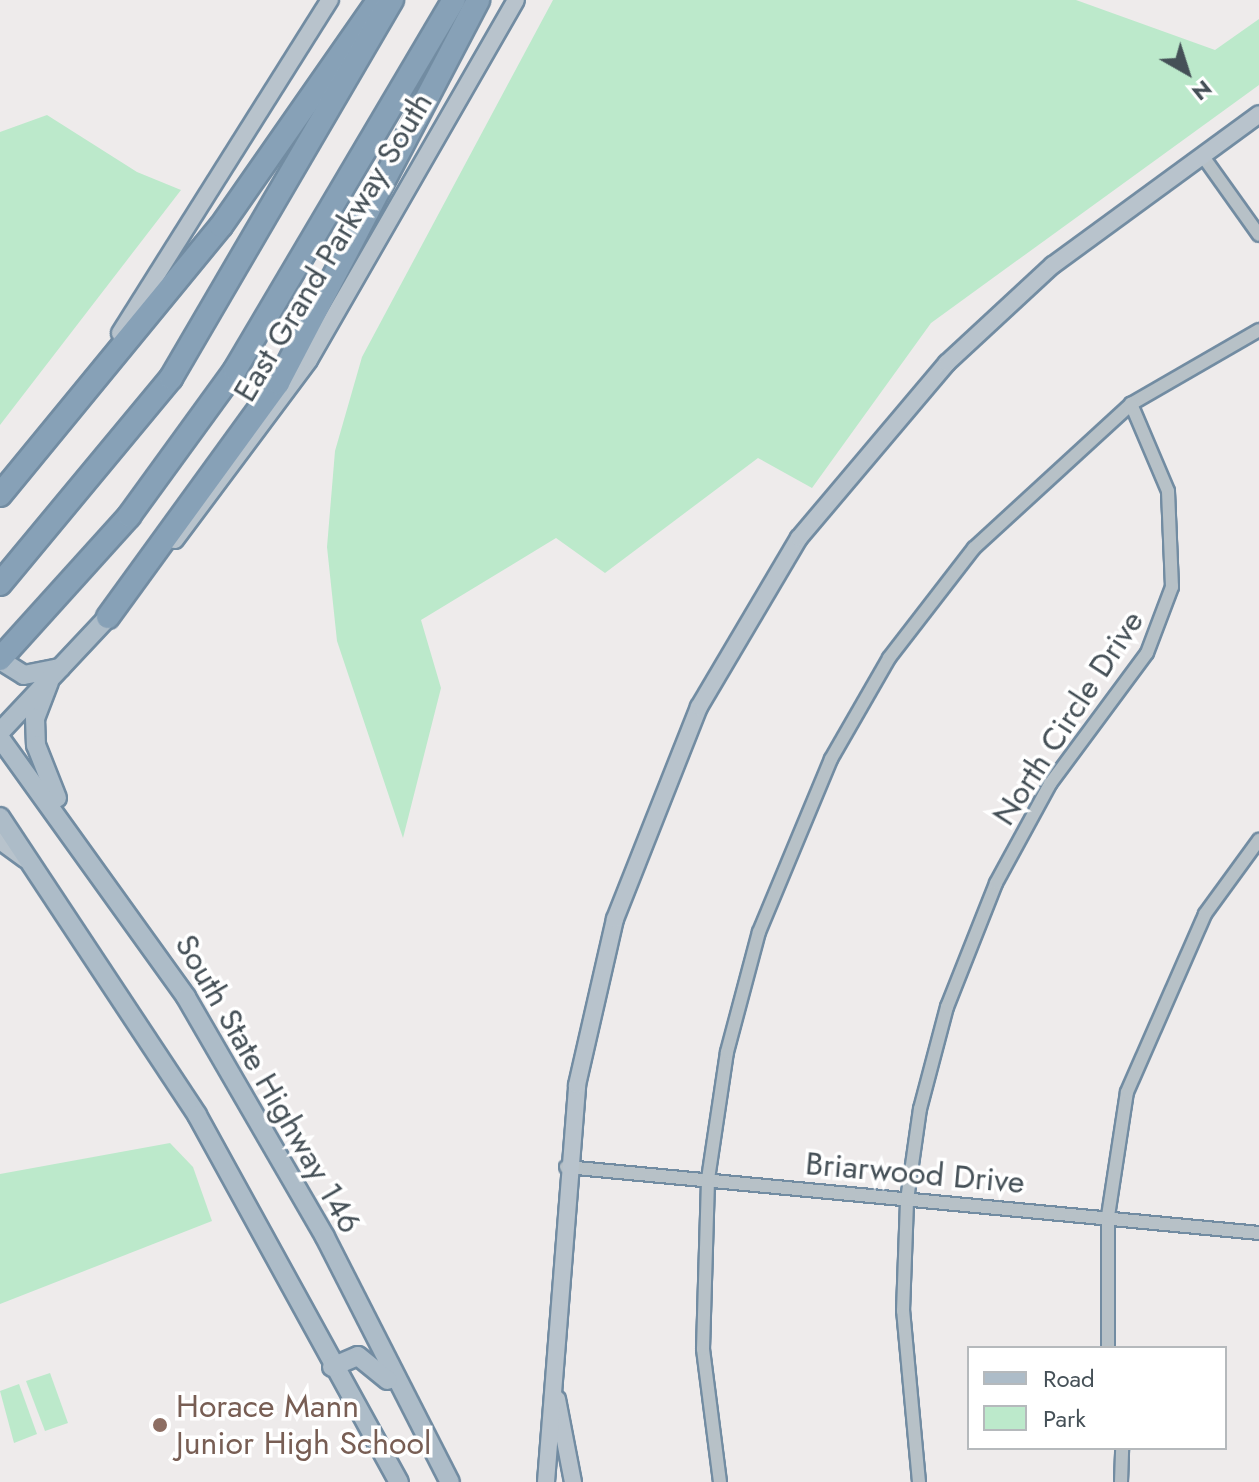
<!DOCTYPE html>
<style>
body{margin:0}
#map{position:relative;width:1259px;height:1482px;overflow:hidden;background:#eeebeb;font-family:Jost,sans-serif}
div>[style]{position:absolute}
.green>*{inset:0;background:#bce9cb}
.roads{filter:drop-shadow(2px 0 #728ca2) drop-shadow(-2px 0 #728ca2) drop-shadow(0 2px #728ca2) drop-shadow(0 -2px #728ca2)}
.street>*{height:12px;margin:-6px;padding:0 6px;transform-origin:6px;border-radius:6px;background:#b7c1c7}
.secondary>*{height:16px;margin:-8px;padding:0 8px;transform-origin:8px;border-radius:8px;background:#b8c3cc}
.primary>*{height:18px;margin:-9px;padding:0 9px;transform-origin:9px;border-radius:9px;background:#adbcc8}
.highway>*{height:22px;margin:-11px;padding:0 11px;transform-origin:11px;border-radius:11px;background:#87a1b7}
.dots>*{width:22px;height:22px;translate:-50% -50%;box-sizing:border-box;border:4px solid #fff;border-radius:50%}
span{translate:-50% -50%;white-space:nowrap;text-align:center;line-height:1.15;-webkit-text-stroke:7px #fff;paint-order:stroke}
.street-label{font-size:32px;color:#455057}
.education-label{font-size:32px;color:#785e54}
.left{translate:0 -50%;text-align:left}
.legend{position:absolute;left:967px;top:1346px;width:260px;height:104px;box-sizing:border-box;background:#fff;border:2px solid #b5b9bc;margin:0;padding:10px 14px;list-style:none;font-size:24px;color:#455057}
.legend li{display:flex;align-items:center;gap:16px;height:40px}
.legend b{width:40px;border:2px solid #b5b9bc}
.north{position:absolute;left:1147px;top:32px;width:80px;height:80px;-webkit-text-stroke:6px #fff;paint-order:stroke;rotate:141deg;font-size:22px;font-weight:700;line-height:32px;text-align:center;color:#455057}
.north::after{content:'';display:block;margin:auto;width:28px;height:36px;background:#455057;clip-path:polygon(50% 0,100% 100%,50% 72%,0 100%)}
</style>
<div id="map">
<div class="green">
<i style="clip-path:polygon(553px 0,1076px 0,1215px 50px,1259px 19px,1259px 85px,931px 323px,812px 488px,758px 458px,605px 573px,556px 538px,421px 620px,441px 688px,403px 838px,337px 641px,327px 547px,335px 451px,362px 357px)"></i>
<i style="clip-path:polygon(47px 115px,137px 172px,181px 190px,0 425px,0 132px)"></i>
<i style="clip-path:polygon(170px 1143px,193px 1167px,212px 1221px,0 1304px,0 1174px)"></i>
<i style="clip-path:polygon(50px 1373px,68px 1423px,45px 1431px,26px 1381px)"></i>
<i style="clip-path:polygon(19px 1384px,37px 1434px,14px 1443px,0 1391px)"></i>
</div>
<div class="roads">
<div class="street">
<i style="left:1202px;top:155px;width:98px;rotate:54.5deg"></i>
<i style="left:566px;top:1167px;width:696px;rotate:5.44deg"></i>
<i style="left:1108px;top:1348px;width:132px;rotate:-90deg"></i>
<i style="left:1108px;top:1216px;width:125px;rotate:-81.3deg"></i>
<i style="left:1127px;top:1092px;width:194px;rotate:-66.3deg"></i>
<i style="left:1205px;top:914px;width:92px;rotate:-53.9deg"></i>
<i style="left:720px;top:1482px;width:134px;rotate:-97.3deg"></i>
<i style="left:703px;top:1349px;width:170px;rotate:-88.3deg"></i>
<i style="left:708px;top:1179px;width:128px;rotate:-81.5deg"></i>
<i style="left:727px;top:1052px;width:124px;rotate:-75.1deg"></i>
<i style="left:759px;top:932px;width:187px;rotate:-67.4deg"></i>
<i style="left:831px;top:759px;width:116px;rotate:-60.1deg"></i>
<i style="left:889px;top:658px;width:139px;rotate:-52.3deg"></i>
<i style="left:974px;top:548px;width:213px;rotate:-42.5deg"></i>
<i style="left:1131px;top:404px;width:148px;rotate:-30deg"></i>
<i style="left:919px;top:1482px;width:172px;rotate:-95.3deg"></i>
<i style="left:903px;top:1311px;width:111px;rotate:-87.9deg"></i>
<i style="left:907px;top:1200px;width:92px;rotate:-81.9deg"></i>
<i style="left:920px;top:1109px;width:106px;rotate:-75.2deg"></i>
<i style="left:947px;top:1007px;width:133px;rotate:-68.4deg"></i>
<i style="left:996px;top:883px;width:113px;rotate:-61.4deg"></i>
<i style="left:1050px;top:784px;width:163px;rotate:-53.5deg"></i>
<i style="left:1147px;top:653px;width:71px;rotate:-69.3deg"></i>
<i style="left:1172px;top:587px;width:96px;rotate:-92.4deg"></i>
<i style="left:1168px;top:491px;width:95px;rotate:-113deg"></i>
<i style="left:1121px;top:1482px;width:34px;rotate:-88deg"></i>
</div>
<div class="secondary">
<i style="left:120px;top:333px;width:394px;rotate:-57.8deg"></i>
<i style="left:175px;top:540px;width:224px;rotate:-53.3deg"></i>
<i style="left:309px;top:360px;width:415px;rotate:-60.1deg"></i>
<i style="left:0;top:841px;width:31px;rotate:36deg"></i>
<i style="left:557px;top:1399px;width:85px;rotate:79.1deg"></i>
<i style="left:546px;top:1482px;width:398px;rotate:-85.5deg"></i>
<i style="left:577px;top:1085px;width:170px;rotate:-77.1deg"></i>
<i style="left:615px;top:919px;width:228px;rotate:-68.4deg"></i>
<i style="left:699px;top:707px;width:196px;rotate:-59.4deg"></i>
<i style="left:799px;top:538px;width:229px;rotate:-49.8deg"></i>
<i style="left:947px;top:363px;width:144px;rotate:-42.8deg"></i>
<i style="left:1053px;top:265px;width:255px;rotate:-36.2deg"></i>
</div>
<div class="primary">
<i style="left:0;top:660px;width:28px;rotate:32deg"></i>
<i style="left:24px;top:675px;width:37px;rotate:-11deg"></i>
<i style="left:49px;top:682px;width:39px;rotate:111deg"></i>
<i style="left:35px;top:718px;width:27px;rotate:88deg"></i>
<i style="left:36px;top:745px;width:57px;rotate:68.4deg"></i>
<i style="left:0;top:732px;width:158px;rotate:-46.8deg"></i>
<i style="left:0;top:738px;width:319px;rotate:54.3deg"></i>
<i style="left:186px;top:997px;width:277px;rotate:59.9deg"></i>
<i style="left:325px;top:1237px;width:275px;rotate:63deg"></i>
<i style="left:0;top:817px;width:357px;rotate:56.5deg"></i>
<i style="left:197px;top:1115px;width:419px;rotate:61.2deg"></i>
<i style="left:332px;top:1367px;width:28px;rotate:-23deg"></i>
<i style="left:358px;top:1356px;width:38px;rotate:39deg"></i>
</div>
<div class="highway">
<i style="left:0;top:495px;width:348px;rotate:-50.6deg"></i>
<i style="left:221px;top:226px;width:271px;rotate:-55.1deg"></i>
<i style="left:0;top:584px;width:268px;rotate:-50.3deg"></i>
<i style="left:171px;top:378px;width:438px;rotate:-59.7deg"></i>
<i style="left:108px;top:617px;width:289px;rotate:-54deg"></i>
<i style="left:278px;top:383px;width:432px;rotate:-62.4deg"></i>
<i style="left:0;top:659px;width:193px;rotate:-47.9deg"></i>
<i style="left:129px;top:516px;width:180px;rotate:-54deg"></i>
<i style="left:235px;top:370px;width:430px;rotate:-59.4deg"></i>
</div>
</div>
<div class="dots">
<i style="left:160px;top:1425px;background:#8d6e63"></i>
</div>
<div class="street-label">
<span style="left:333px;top:247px;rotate:-59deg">East Grand Parkway South</span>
<span style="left:1068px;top:718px;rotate:-57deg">North Circle Drive</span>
<span style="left:268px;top:1084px;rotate:60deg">South State Highway 146</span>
<span style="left:915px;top:1173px;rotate:5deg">Briarwood Drive</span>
</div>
<div class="education-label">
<span class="left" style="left:176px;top:1425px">Horace Mann<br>Junior High School</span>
</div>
<ul class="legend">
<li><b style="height:10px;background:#adbcc8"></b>Road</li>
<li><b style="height:22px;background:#bce9cb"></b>Park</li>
</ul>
<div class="north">N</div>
</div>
